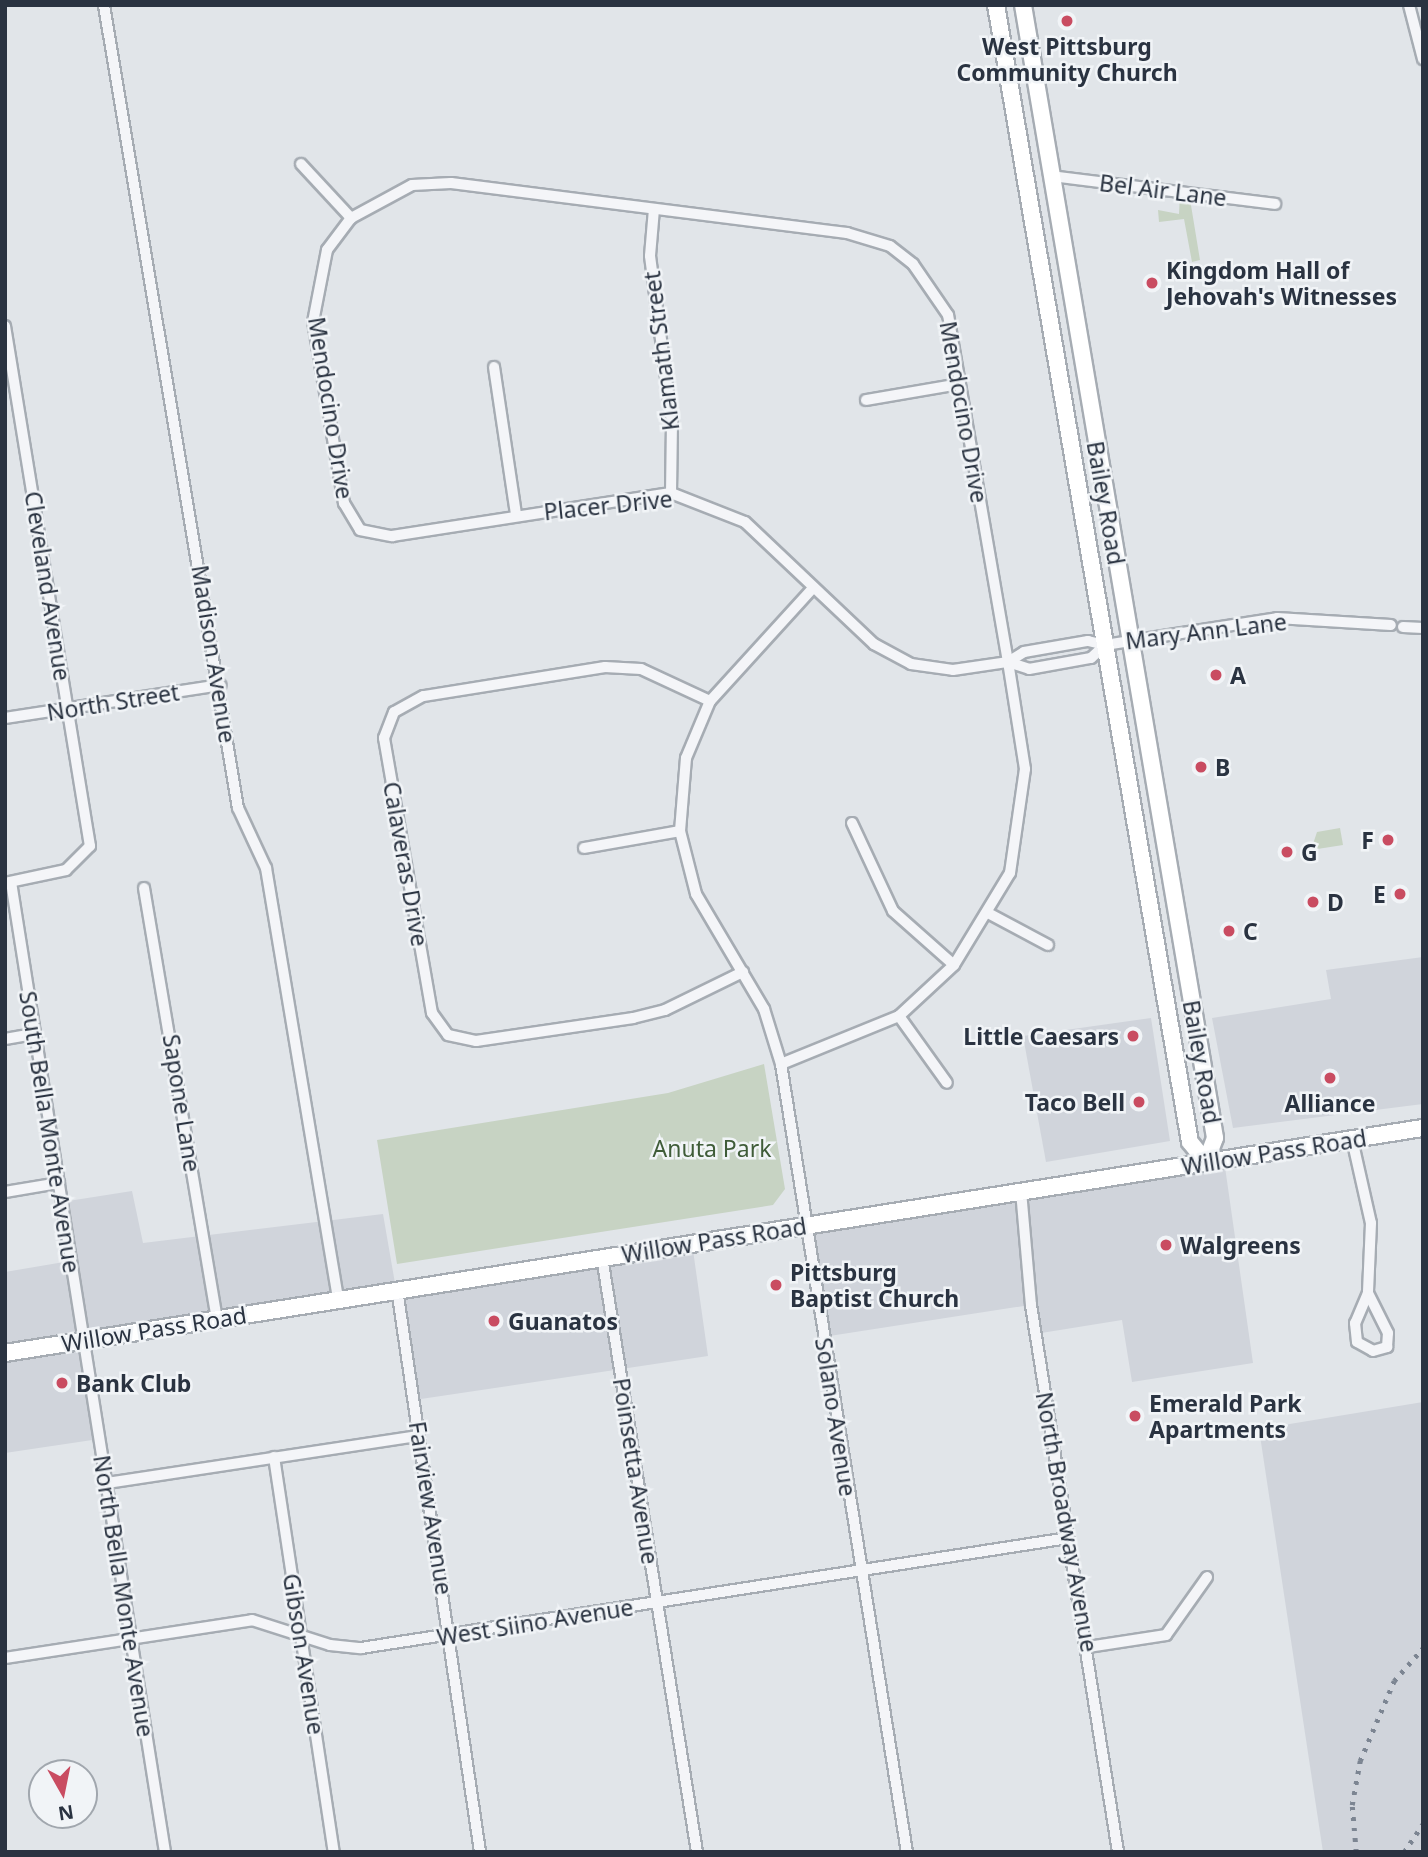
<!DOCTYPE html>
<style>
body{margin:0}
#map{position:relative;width:1428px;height:1857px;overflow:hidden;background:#e1e5e9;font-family:"Noto Sans",sans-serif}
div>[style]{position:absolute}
.built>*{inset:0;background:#d0d4db}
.green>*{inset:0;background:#c7d3c3}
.roads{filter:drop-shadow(2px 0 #a6acb3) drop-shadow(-2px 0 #a6acb3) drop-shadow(0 2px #a6acb3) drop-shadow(0 -2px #a6acb3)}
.minor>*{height:10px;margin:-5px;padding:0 5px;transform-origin:5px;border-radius:5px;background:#f4f5f8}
.secondary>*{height:16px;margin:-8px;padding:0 8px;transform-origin:8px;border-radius:8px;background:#fff}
.rail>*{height:4.5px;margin-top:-2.25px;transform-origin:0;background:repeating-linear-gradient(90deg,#7c8592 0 3.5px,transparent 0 10.5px)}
.dots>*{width:19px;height:19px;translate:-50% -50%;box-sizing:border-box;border:4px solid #f1f4f7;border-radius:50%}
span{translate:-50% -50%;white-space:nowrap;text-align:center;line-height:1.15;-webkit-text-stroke:5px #f1f4f7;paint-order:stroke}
.poi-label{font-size:23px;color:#2a3341;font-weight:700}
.left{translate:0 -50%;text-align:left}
.right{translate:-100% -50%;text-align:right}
.street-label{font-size:23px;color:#2a3341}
.park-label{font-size:23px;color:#3f5c38}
.frame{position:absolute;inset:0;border:7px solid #2a3341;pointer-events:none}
.north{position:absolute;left:28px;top:1759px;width:70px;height:70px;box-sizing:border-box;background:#f1f4f7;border:2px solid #a1a7ae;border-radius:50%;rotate:171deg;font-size:19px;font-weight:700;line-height:28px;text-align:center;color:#2a3341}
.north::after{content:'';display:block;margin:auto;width:24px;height:32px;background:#c94c61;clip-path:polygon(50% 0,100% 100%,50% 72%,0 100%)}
</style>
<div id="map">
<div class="built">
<i style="clip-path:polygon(1423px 957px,1423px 1104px,1233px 1128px,1212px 1018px,1331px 999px,1326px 970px)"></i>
<i style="clip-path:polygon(1151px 1018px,1170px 1141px,1046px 1162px,1023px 1036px)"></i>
<i style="clip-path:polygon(1224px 1160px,1253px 1363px,1132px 1382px,1122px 1320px,1035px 1334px,1030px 1305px,823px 1337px,805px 1225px)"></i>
<i style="clip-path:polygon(132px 1191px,143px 1243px,383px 1214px,396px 1289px,692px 1243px,708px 1356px,414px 1400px,397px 1290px,86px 1339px,99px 1439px,5px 1453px,5px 1272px,70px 1261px,62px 1202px)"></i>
<i style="clip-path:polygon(1423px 1402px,1423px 1852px,1323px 1852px,1259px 1429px)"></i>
</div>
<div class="green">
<i style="clip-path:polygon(1180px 192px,1189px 193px,1200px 260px,1192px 262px,1184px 219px,1159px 222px,1158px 210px,1179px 214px)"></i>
<i style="clip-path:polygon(1340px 828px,1343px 845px,1311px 850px,1317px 832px)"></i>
<i style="clip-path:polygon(764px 1064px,785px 1189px,773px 1205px,397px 1264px,377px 1140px,668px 1093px)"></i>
</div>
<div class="roads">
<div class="minor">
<i style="left:104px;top:5px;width:814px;rotate:80.53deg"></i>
<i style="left:238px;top:808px;width:66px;rotate:65deg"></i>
<i style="left:266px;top:868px;width:437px;rotate:80.5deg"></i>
<i style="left:1409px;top:5px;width:56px;rotate:75.5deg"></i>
<i style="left:301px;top:164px;width:74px;rotate:47.2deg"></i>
<i style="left:1051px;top:176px;width:226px;rotate:7.1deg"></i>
<i style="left:654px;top:209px;width:47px;rotate:94.9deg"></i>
<i style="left:650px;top:256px;width:167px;rotate:82.5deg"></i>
<i style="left:672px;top:422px;width:71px;rotate:90.8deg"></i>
<i style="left:5px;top:326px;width:527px;rotate:80.72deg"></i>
<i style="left:90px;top:846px;width:34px;rotate:135deg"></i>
<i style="left:66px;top:870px;width:62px;rotate:168deg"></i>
<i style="left:494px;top:367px;width:150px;rotate:81.5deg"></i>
<i style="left:866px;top:400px;width:95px;rotate:-9.7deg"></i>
<i style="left:813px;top:588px;width:153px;rotate:132.3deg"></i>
<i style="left:710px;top:701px;width:62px;rotate:112.8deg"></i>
<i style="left:686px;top:758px;width:73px;rotate:94.7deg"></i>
<i style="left:680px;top:831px;width:65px;rotate:75.7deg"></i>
<i style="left:696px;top:894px;width:134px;rotate:59.4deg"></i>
<i style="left:764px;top:1009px;width:58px;rotate:72.8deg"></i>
<i style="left:781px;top:1064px;width:798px;rotate:80.92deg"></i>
<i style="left:1403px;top:627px;width:20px;rotate:3deg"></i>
<i style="left:1008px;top:662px;width:22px;rotate:18deg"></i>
<i style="left:1029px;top:669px;width:63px;rotate:-10.1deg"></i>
<i style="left:1091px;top:658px;width:19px;rotate:-43deg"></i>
<i style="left:710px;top:701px;width:76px;rotate:-155.1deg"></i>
<i style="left:641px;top:669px;width:36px;rotate:-177deg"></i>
<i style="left:605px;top:667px;width:184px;rotate:170.9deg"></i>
<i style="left:423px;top:696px;width:33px;rotate:151deg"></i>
<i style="left:394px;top:712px;width:28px;rotate:111deg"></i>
<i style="left:384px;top:738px;width:279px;rotate:80.1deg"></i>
<i style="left:432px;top:1013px;width:27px;rotate:54deg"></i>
<i style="left:448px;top:1035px;width:29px;rotate:12deg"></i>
<i style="left:476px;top:1041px;width:159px;rotate:-8.3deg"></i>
<i style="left:633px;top:1018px;width:33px;rotate:-14deg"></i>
<i style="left:665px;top:1010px;width:87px;rotate:-26deg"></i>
<i style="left:5px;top:718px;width:218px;rotate:-8.7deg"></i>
<i style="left:852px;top:823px;width:97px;rotate:65deg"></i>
<i style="left:893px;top:911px;width:81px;rotate:41.5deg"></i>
<i style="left:584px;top:848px;width:97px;rotate:-10deg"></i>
<i style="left:11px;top:882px;width:982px;rotate:80.98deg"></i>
<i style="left:144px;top:888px;width:436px;rotate:80.4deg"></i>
<i style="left:988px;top:913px;width:68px;rotate:28.1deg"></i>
<i style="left:899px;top:1016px;width:82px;rotate:54.4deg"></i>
<i style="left:5px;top:1039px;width:29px;rotate:-10deg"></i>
<i style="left:781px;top:1064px;width:127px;rotate:-22.1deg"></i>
<i style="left:899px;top:1016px;width:75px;rotate:-42.8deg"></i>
<i style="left:954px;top:965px;width:108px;rotate:-58.7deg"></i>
<i style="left:1010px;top:873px;width:105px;rotate:-81.8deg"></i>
<i style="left:1025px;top:769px;width:108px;rotate:-99deg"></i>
<i style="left:1008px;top:662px;width:352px;rotate:-99.8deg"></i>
<i style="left:948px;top:315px;width:62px;rotate:-124.5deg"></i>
<i style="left:913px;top:264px;width:29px;rotate:-142deg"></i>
<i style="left:890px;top:246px;width:45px;rotate:-163.2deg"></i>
<i style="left:847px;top:233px;width:399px;rotate:-172.8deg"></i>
<i style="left:451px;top:183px;width:39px;rotate:177deg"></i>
<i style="left:412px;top:185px;width:69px;rotate:151.6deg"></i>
<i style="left:351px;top:218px;width:40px;rotate:127deg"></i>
<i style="left:327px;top:250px;width:73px;rotate:101deg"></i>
<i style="left:313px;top:322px;width:184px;rotate:80.3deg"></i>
<i style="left:344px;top:503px;width:31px;rotate:59deg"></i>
<i style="left:360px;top:530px;width:33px;rotate:11deg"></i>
<i style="left:392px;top:536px;width:282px;rotate:-8.8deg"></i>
<i style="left:671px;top:493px;width:79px;rotate:21.4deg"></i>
<i style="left:745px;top:522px;width:178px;rotate:43.4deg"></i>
<i style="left:874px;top:644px;width:42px;rotate:28.4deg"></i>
<i style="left:911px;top:664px;width:42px;rotate:8.1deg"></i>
<i style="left:953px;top:670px;width:56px;rotate:-8.3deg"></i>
<i style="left:1008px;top:662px;width:19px;rotate:-32deg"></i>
<i style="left:1024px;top:652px;width:65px;rotate:-9.8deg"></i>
<i style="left:1088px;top:641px;width:17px;rotate:13deg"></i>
<i style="left:1105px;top:645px;width:174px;rotate:-8.9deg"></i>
<i style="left:1277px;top:618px;width:114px;rotate:3.5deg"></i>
<i style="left:1352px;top:1139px;width:86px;rotate:77.3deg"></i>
<i style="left:1371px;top:1223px;width:70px;rotate:92.5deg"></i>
<i style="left:1368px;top:1293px;width:33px;rotate:113deg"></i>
<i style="left:1355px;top:1323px;width:19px;rotate:84deg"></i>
<i style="left:1357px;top:1342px;width:18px;rotate:29deg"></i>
<i style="left:1373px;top:1351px;width:15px;rotate:-16deg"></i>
<i style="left:1387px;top:1347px;width:14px;rotate:-86deg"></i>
<i style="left:1388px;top:1333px;width:45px;rotate:-116.6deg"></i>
<i style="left:1021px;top:1191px;width:114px;rotate:85deg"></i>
<i style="left:1031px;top:1305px;width:554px;rotate:80.96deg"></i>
<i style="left:5px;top:1192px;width:55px;rotate:-9.5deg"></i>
<i style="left:602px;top:1257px;width:603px;rotate:80.93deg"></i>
<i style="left:397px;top:1289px;width:569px;rotate:81.61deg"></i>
<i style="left:274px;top:1457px;width:400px;rotate:81.4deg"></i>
<i style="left:107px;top:1483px;width:315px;rotate:-8.6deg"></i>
<i style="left:1088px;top:1647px;width:79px;rotate:-8.7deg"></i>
<i style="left:1166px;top:1635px;width:71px;rotate:-54.7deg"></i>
<i style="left:5px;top:1658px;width:250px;rotate:-8.7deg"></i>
<i style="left:252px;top:1620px;width:82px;rotate:17.8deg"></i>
<i style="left:330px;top:1645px;width:31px;rotate:6deg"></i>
<i style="left:361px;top:1648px;width:716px;rotate:-8.84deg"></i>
</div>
<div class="secondary">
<i style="left:996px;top:5px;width:1153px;rotate:80.32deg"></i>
<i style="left:1190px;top:1142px;width:26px;rotate:51deg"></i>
<i style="left:1023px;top:5px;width:1149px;rotate:80.38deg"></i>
<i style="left:1215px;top:1138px;width:26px;rotate:111deg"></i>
<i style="left:5px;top:1353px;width:1436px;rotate:-9.02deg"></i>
</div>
</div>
<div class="rail">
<i style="left:1356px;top:1852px;width:47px;rotate:-94.9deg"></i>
<i style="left:1352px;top:1805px;width:45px;rotate:-79.7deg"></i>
<i style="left:1360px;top:1761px;width:87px;rotate:-67deg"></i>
<i style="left:1394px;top:1681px;width:44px;rotate:-48.7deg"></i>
<i style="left:1404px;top:1852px;width:34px;rotate:-56deg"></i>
</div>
<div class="dots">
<i style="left:1067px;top:21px;background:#c94c61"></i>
<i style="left:1152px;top:283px;background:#c94c61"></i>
<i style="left:1216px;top:675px;background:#c94c61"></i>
<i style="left:1201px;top:767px;background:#c94c61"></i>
<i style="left:1388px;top:840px;background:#c94c61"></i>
<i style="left:1287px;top:852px;background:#c94c61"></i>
<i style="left:1400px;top:894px;background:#c94c61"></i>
<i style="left:1313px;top:902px;background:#c94c61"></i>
<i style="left:1229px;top:931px;background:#c94c61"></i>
<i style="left:1133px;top:1036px;background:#c94c61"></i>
<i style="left:1330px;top:1078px;background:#c94c61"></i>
<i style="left:1139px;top:1102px;background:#c94c61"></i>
<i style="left:1166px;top:1245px;background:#c94c61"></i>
<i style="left:776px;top:1285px;background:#c94c61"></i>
<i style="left:494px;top:1321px;background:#c94c61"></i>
<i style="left:62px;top:1383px;background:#c94c61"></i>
<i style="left:1135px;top:1416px;background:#c94c61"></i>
</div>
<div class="poi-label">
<span style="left:1067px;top:59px">West Pittsburg<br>Community Church</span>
<span class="left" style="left:1166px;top:283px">Kingdom Hall of<br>Jehovah's Witnesses</span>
<span class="left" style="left:1230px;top:675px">A</span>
<span class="left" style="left:1215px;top:767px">B</span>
<span class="right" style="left:1374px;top:840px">F</span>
<span class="left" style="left:1301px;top:852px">G</span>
<span class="right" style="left:1386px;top:894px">E</span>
<span class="left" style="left:1327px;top:902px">D</span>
<span class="left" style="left:1243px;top:931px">C</span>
<span class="right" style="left:1119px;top:1036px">Little Caesars</span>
<span class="right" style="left:1125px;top:1102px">Taco Bell</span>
<span style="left:1330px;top:1103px">Alliance</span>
<span class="left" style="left:1180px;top:1245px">Walgreens</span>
<span class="left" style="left:790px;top:1285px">Pittsburg<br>Baptist Church</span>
<span class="left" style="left:508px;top:1321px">Guanatos</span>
<span class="left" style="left:76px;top:1383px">Bank Club</span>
<span class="left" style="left:1149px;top:1416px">Emerald Park<br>Apartments</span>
</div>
<div class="street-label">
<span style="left:1163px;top:190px;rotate:7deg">Bel Air Lane</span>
<span style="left:661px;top:351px;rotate:-97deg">Klamath Street</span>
<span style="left:331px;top:408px;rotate:81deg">Mendocino Drive</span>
<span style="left:964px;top:412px;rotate:80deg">Mendocino Drive</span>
<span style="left:1106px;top:503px;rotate:80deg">Bailey Road</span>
<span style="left:608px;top:505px;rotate:-6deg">Placer Drive</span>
<span style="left:48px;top:586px;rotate:81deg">Cleveland Avenue</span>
<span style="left:1206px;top:631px;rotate:-7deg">Mary Ann Lane</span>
<span style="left:214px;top:654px;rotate:81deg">Madison Avenue</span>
<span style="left:113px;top:702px;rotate:-9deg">North Street</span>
<span style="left:406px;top:864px;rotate:80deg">Calaveras Drive</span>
<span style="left:1202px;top:1062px;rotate:80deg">Bailey Road</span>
<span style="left:182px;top:1103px;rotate:81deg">Sapone Lane</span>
<span style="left:50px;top:1132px;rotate:81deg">South Bella Monte Avenue</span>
<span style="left:1274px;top:1152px;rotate:-9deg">Willow Pass Road</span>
<span style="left:714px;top:1240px;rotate:-9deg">Willow Pass Road</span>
<span style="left:154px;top:1329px;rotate:-9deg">Willow Pass Road</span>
<span style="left:836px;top:1417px;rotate:81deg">Solano Avenue</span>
<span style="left:636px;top:1471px;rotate:81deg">Poinsetta Avenue</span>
<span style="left:431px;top:1508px;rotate:81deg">Fairview Avenue</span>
<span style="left:1067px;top:1522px;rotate:80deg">North Broadway Avenue</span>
<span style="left:124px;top:1596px;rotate:81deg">North Bella Monte Avenue</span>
<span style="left:535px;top:1622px;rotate:-9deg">West Siino Avenue</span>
<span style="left:304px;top:1654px;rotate:81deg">Gibson Avenue</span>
</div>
<div class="park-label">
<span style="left:712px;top:1148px">Anuta Park</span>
</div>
<div class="frame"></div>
<div class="north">N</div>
</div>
